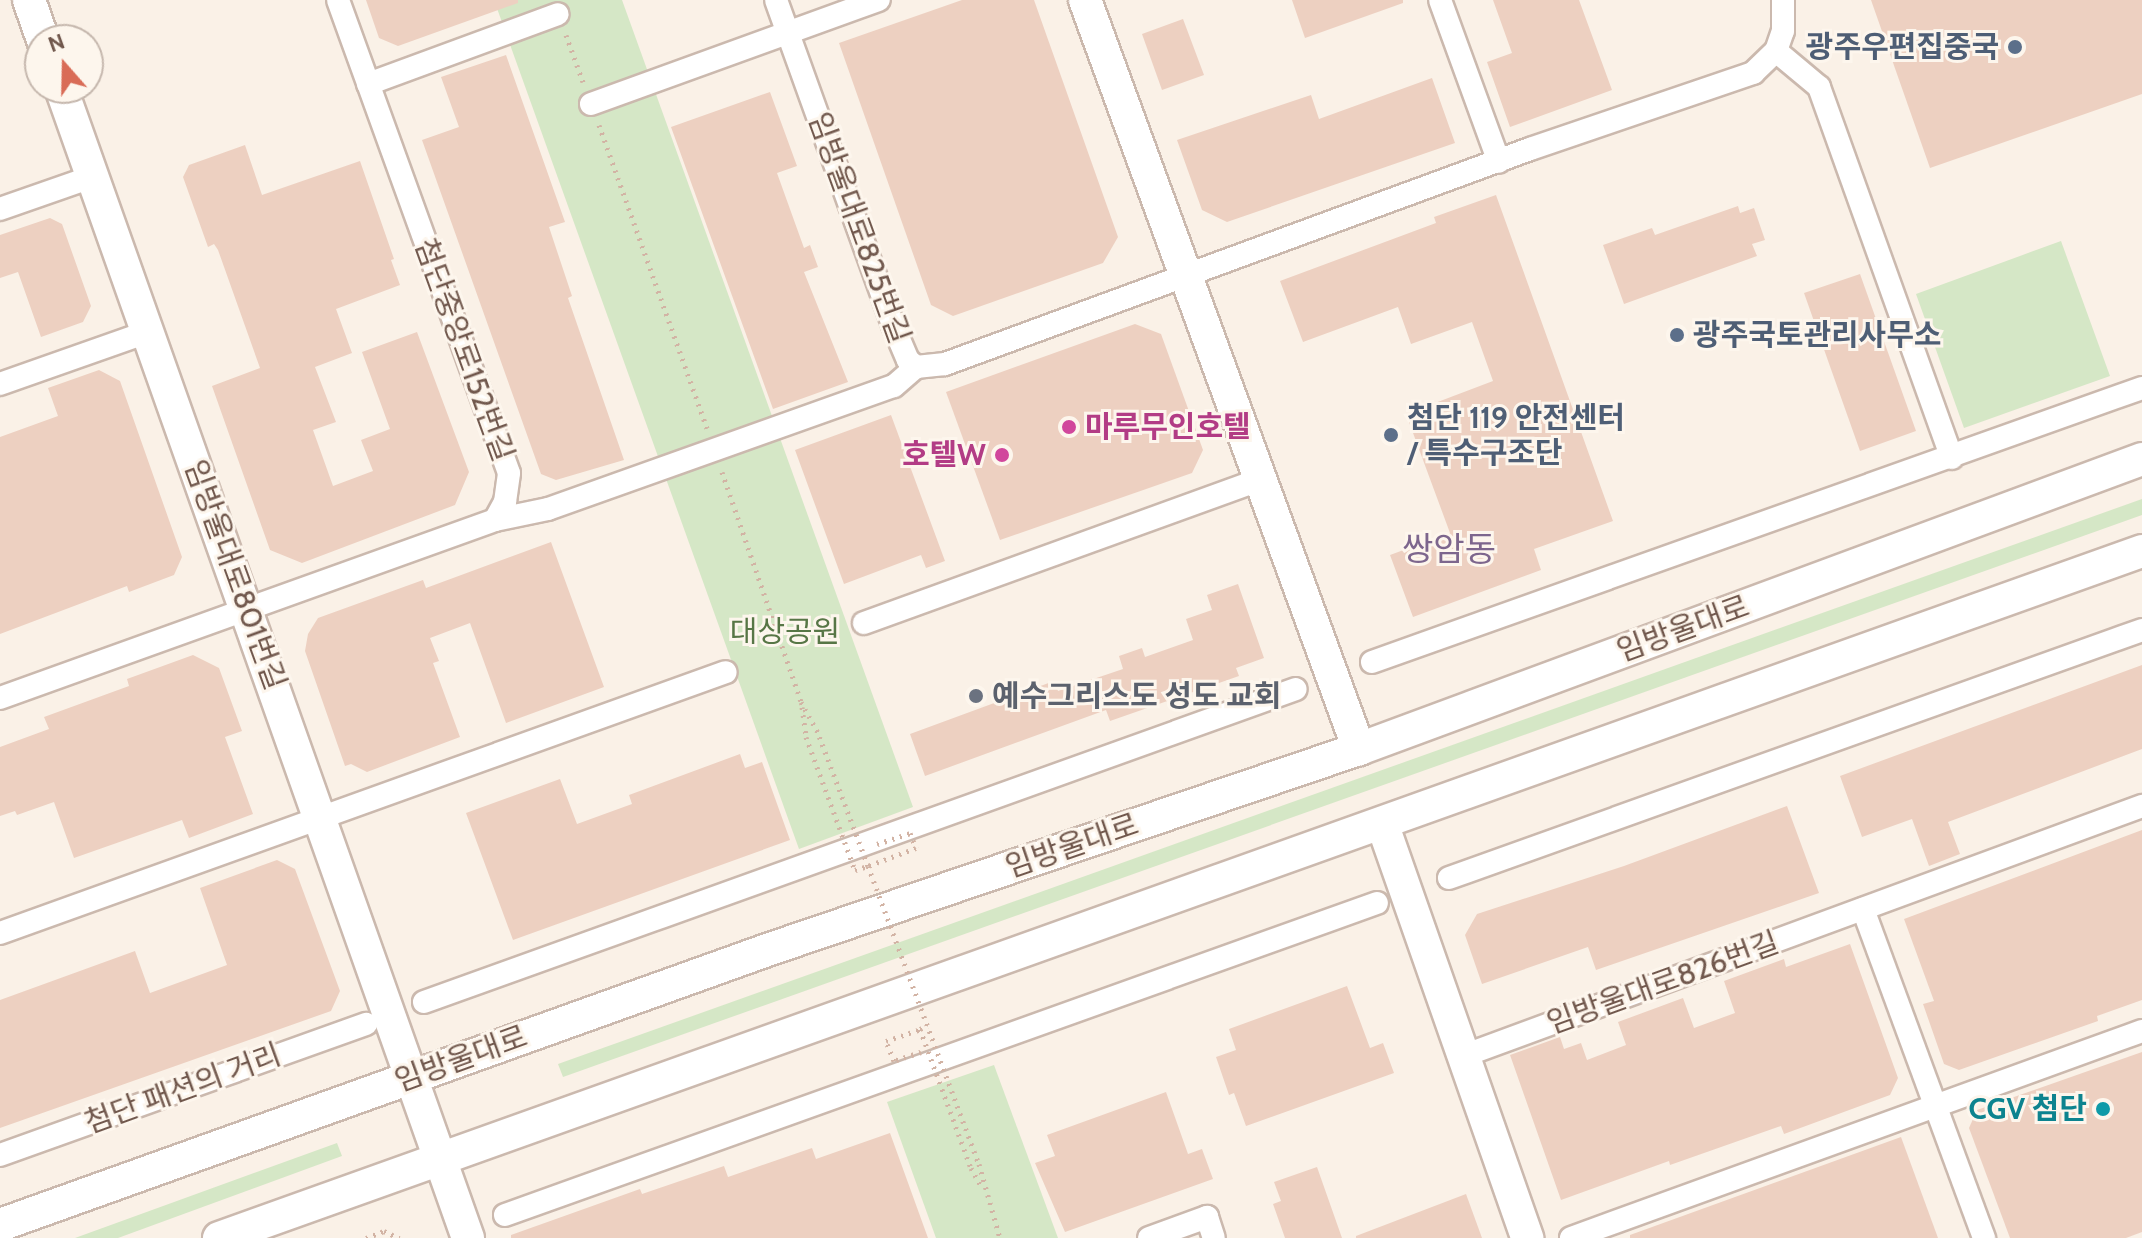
<!DOCTYPE html>
<meta charset="utf-8">
<style>
body{margin:0}
#map{position:relative;width:2142px;height:1238px;overflow:hidden;background:#faf1e7;font-family:Cabin,"Noto Sans KR",sans-serif}
div>[style]{position:absolute}
.green>*{inset:0;background:#d5e7c6}
.building>*{inset:0;background:#edd0c1}
.path>*{height:5px;margin-top:-2.5px;transform-origin:0;background:repeating-linear-gradient(90deg,#d2b3a4 0 2px,transparent 0 8px)}
.roads{filter:drop-shadow(2px 0 #cbb9ae) drop-shadow(-2px 0 #cbb9ae) drop-shadow(0 2px #cbb9ae) drop-shadow(0 -2px #cbb9ae)}
.street>*{height:22px;margin:-11px;padding:0 11px;transform-origin:11px;border-radius:11px;background:#fff}
.secondary>*{height:32px;margin:-16px;padding:0 16px;transform-origin:16px;border-radius:16px;background:#fff}
.path-bridge>*{height:5px;margin-top:-2.5px;transform-origin:0;background:repeating-linear-gradient(90deg,#d2b3a4 0 2px,transparent 0 8px)}
.dots>*{width:22px;height:22px;translate:-50% -50%;box-sizing:border-box;border:4px solid #fdf6ed;border-radius:50%}
span{translate:-50% -50%;white-space:nowrap;text-align:center;line-height:1.15;-webkit-text-stroke:6px #fdf6ed;paint-order:stroke}
.service-label{font-size:30px;color:#4e5e75;font-weight:700}
.right{translate:-100% -50%;text-align:right}
.left{translate:0 -50%;text-align:left}
.street-label{font-size:30px;color:#71584d}
.hotel-label{font-size:30px;color:#b23c85;font-weight:700}
.park-label{font-size:30px;color:#577646}
.worship-label{font-size:30px;color:#5b616d;font-weight:700}
.culture-label{font-size:30px;color:#0d838f;font-weight:700}
.quarter-label{font-size:34px;color:#7d668d}
.north{position:absolute;left:24px;top:24px;width:80px;height:80px;box-sizing:border-box;background:#fdf6ed;border:2px solid #c5b7ad;border-radius:50%;rotate:340deg;font-size:22px;font-weight:700;line-height:32px;text-align:center;color:#71584d}
.north::after{content:'';display:block;margin:auto;width:28px;height:36px;background:#d96c57;clip-path:polygon(50% 0,100% 100%,50% 72%,0 100%)}
</style>
<div id="map">
<div class="green">
<i style="clip-path:polygon(494px 0,622px 0,913px 807px,799px 849px)"></i>
<i style="clip-path:polygon(2061px 241px,2110px 376px,1964px 428px,1916px 294px)"></i>
<i style="clip-path:polygon(2142px 499px,2142px 515px,563px 1077px,558px 1064px)"></i>
<i style="clip-path:polygon(994px 1065px,1058px 1238px,936px 1238px,887px 1102px)"></i>
<i style="clip-path:polygon(337px 1143px,342px 1156px,118px 1238px,75px 1238px)"></i>
</div>
<div class="building">
<i style="clip-path:polygon(366px 0,518px 0,518px 3px,398px 46px,379px 38px)"></i>
<i style="clip-path:polygon(962px 0,1034px 0,1118px 237px,1103px 263px,953px 316px,931px 305px,839px 43px)"></i>
<i style="clip-path:polygon(1292px 0,1403px 0,1403px 3px,1305px 38px)"></i>
<i style="clip-path:polygon(1493px 0,1579px 0,1612px 90px,1510px 127px,1487px 62px,1512px 53px)"></i>
<i style="clip-path:polygon(1871px 0,2142px 0,2142px 94px,1930px 168px)"></i>
<i style="clip-path:polygon(1183px 19px,1204px 75px,1162px 90px,1142px 34px)"></i>
<i style="clip-path:polygon(506px 55px,565px 222px,549px 227px,572px 296px,568px 298px,624px 460px,556px 480px,541px 474px,422px 140px,459px 127px,441px 77px)"></i>
<i style="clip-path:polygon(1432px 78px,1455px 143px,1227px 222px,1202px 210px,1177px 140px,1311px 95px,1319px 119px)"></i>
<i style="clip-path:polygon(770px 92px,797px 166px,777px 173px,804px 248px,810px 245px,818px 267px,804px 272px,848px 382px,773px 409px,671px 127px)"></i>
<i style="clip-path:polygon(245px 145px,262px 195px,360px 161px,394px 259px,391px 260px,400px 285px,336px 309px,352px 353px,315px 367px,336px 422px,313px 430px,333px 486px,373px 471px,361px 440px,390px 429px,362px 352px,417px 332px,469px 472px,455px 505px,302px 563px,270px 550px,212px 386px,260px 368px,218px 250px,214px 244px,208px 247px,183px 177px,189px 165px)"></i>
<i style="clip-path:polygon(1496px 195px,1613px 521px,1534px 549px,1541px 570px,1413px 617px,1390px 555px,1450px 533px,1406px 414px,1493px 381px,1472px 322px,1411px 344px,1398px 307px,1303px 342px,1280px 281px,1436px 223px,1434px 217px)"></i>
<i style="clip-path:polygon(1738px 206px,1740px 213px,1754px 208px,1765px 240px,1752px 244px,1757px 256px,1624px 304px,1603px 245px,1652px 228px,1655px 235px)"></i>
<i style="clip-path:polygon(50px 218px,62px 224px,91px 306px,83px 322px,41px 337px,18px 272px,0 278px,0 235px)"></i>
<i style="clip-path:polygon(1860px 274px,1916px 431px,1860px 451px,1804px 293px)"></i>
<i style="clip-path:polygon(1135px 324px,1161px 334px,1203px 450px,1192px 473px,1000px 540px,946px 392px)"></i>
<i style="clip-path:polygon(99px 370px,120px 381px,182px 557px,174px 575px,129px 592px,127px 586px,0 634px,0 437px,58px 416px,48px 388px)"></i>
<i style="clip-path:polygon(891px 415px,945px 561px,926px 568px,921px 555px,844px 584px,795px 450px)"></i>
<i style="clip-path:polygon(551px 542px,604px 687px,506px 723px,470px 623px,430px 638px,439px 661px,433px 663px,460px 737px,367px 772px,351px 764px,345px 766px,305px 651px,308px 634px,318px 618px,423px 580px,426px 588px)"></i>
<i style="clip-path:polygon(1238px 584px,1264px 658px,1236px 668px,1239px 676px,1110px 721px,1106px 710px,925px 776px,910px 734px,1054px 681px,1058px 691px,1123px 669px,1119px 656px,1142px 648px,1145px 657px,1193px 640px,1186px 619px,1212px 610px,1207px 595px)"></i>
<i style="clip-path:polygon(193px 655px,219px 668px,242px 731px,225px 737px,253px 814px,189px 838px,182px 820px,74px 858px,54px 802px,17px 815px,15px 811px,0 816px,0 747px,49px 729px,44px 717px,129px 686px,127px 679px)"></i>
<i style="clip-path:polygon(2142px 665px,2142px 749px,1948px 822px,1960px 854px,1929px 866px,1912px 819px,1862px 837px,1840px 776px)"></i>
<i style="clip-path:polygon(740px 754px,745px 768px,762px 762px,790px 840px,513px 940px,466px 813px,560px 779px,577px 824px,632px 804px,629px 795px)"></i>
<i style="clip-path:polygon(1787px 806px,1819px 893px,1596px 970px,1588px 947px,1482px 984px,1465px 935px,1477px 914px,1624px 866px)"></i>
<i style="clip-path:polygon(2142px 830px,2142px 1000px,2097px 1016px,2098px 1021px,1959px 1070px,1944px 1064px,1923px 1004px,1934px 1001px,1904px 919px)"></i>
<i style="clip-path:polygon(277px 860px,295px 869px,340px 991px,331px 1011px,0 1128px,0 1000px,135px 951px,150px 993px,227px 965px,200px 888px)"></i>
<i style="clip-path:polygon(1850px 944px,1898px 1078px,1890px 1095px,1784px 1134px,1781px 1126px,1670px 1165px,1669px 1161px,1561px 1200px,1510px 1055px,1560px 1037px,1564px 1049px,1581px 1043px,1587px 1060px,1626px 1045px,1618px 1022px,1683px 998px,1694px 1028px,1735px 1013px,1724px 981px,1784px 959px,1786px 967px)"></i>
<i style="clip-path:polygon(1347px 986px,1370px 1048px,1383px 1043px,1394px 1073px,1246px 1126px,1234px 1093px,1229px 1095px,1216px 1057px,1236px 1050px,1229px 1029px)"></i>
<i style="clip-path:polygon(2142px 1052px,2142px 1232px,2126px 1238px,2010px 1238px,1969px 1128px,1977px 1110px)"></i>
<i style="clip-path:polygon(1166px 1092px,1188px 1154px,1202px 1149px,1213px 1179px,1065px 1232px,1035px 1163px,1055px 1156px,1047px 1135px)"></i>
<i style="clip-path:polygon(890px 1133px,928px 1238px,511px 1238px,511px 1235px,640px 1189px,642px 1194px,724px 1166px,728px 1177px,812px 1148px,816px 1159px)"></i>
<i style="clip-path:polygon(1901px 1137px,1938px 1238px,1630px 1238px,1630px 1235px)"></i>
<i style="clip-path:polygon(1317px 1167px,1342px 1238px,1285px 1238px,1273px 1204px,1281px 1201px,1274px 1182px)"></i>
<i style="clip-path:polygon(1466px 1194px,1482px 1238px,1356px 1238px,1356px 1236px)"></i>
</div>
<div class="path">
<i style="left:566px;top:35px;width:50px;rotate:70.1deg"></i>
<i style="left:599px;top:125px;width:322px;rotate:70.4deg"></i>
<i style="left:722px;top:472px;width:243px;rotate:71deg"></i>
<i style="left:801px;top:702px;width:35px;rotate:61deg"></i>
<i style="left:802px;top:707px;width:30px;rotate:82deg"></i>
<i style="left:920px;top:1029px;width:8px;rotate:-23deg"></i>
<i style="left:979px;top:1164px;width:77px;rotate:74.2deg"></i>
<i style="left:971px;top:1168px;width:21px;rotate:61deg"></i>
<i style="left:366px;top:1238px;width:19px;rotate:-21deg"></i>
<i style="left:384px;top:1231px;width:17px;rotate:25deg"></i>
</div>
<div class="roads">
<div class="street">
<i style="left:776px;top:0;width:345px;rotate:70.2deg"></i>
<i style="left:893px;top:325px;width:38px;rotate:67deg"></i>
<i style="left:908px;top:360px;width:11px;rotate:41deg"></i>
<i style="left:916px;top:367px;width:29px;rotate:-6deg"></i>
<i style="left:945px;top:364px;width:623px;rotate:-20.18deg"></i>
<i style="left:1530px;top:149px;width:236px;rotate:-18.8deg"></i>
<i style="left:1753px;top:73px;width:32px;rotate:-44deg"></i>
<i style="left:1776px;top:51px;width:21px;rotate:-71deg"></i>
<i style="left:1783px;top:31px;width:31px;rotate:-90deg"></i>
<i style="left:1440px;top:0;width:172px;rotate:70deg"></i>
<i style="left:1776px;top:51px;width:56px;rotate:39.9deg"></i>
<i style="left:1819px;top:87px;width:394px;rotate:70.3deg"></i>
<i style="left:368px;top:84px;width:202px;rotate:-20.2deg"></i>
<i style="left:591px;top:104px;width:306px;rotate:-19.9deg"></i>
<i style="left:0;top:209px;width:100px;rotate:-19.3deg"></i>
<i style="left:0;top:384px;width:157px;rotate:-19.4deg"></i>
<i style="left:495px;top:520px;width:54px;rotate:-11.7deg"></i>
<i style="left:548px;top:509px;width:367px;rotate:-19.6deg"></i>
<i style="left:894px;top:386px;width:29px;rotate:-41deg"></i>
<i style="left:864px;top:623px;width:421px;rotate:-19.9deg"></i>
<i style="left:1372px;top:662px;width:817px;rotate:-19.59deg"></i>
<i style="left:0;top:698px;width:526px;rotate:-19.78deg"></i>
<i style="left:495px;top:520px;width:21px;rotate:-61deg"></i>
<i style="left:505px;top:502px;width:29px;rotate:-82deg"></i>
<i style="left:509px;top:473px;width:503px;rotate:-109.88deg"></i>
<i style="left:1449px;top:878px;width:736px;rotate:-19.69deg"></i>
<i style="left:1863px;top:909px;width:351px;rotate:69.8deg"></i>
<i style="left:0;top:933px;width:771px;rotate:-19.77deg"></i>
<i style="left:424px;top:1002px;width:926px;rotate:-19.75deg"></i>
<i style="left:1463px;top:1056px;width:724px;rotate:-20.21deg"></i>
<i style="left:0;top:1155px;width:389px;rotate:-19.7deg"></i>
<i style="left:505px;top:1215px;width:926px;rotate:-19.69deg"></i>
<i style="left:1149px;top:1238px;width:62px;rotate:-19.9deg"></i>
<i style="left:1207px;top:1217px;width:22px;rotate:72deg"></i>
<i style="left:1571px;top:1238px;width:607px;rotate:-19.93deg"></i>
</div>
<div class="secondary">
<i style="left:29px;top:0;width:42px;rotate:70.7deg"></i>
<i style="left:1085px;top:0;width:798px;rotate:69.91deg"></i>
<i style="left:61px;top:88px;width:1220px;rotate:70.51deg"></i>
<i style="left:1382px;top:823px;width:440px;rotate:70.7deg"></i>
<i style="left:0;top:1225px;width:818px;rotate:-19.72deg"></i>
<i style="left:770px;top:949px;width:622px;rotate:-18.76deg"></i>
<i style="left:1359px;top:749px;width:835px;rotate:-20.32deg"></i>
<i style="left:219px;top:1238px;width:2042px;rotate:-19.66deg"></i>
</div>
</div>
<div class="path-bridge">
<i style="left:806px;top:737px;width:142px;rotate:69.8deg"></i>
<i style="left:855px;top:870px;width:14px;rotate:-17deg"></i>
<i style="left:868px;top:866px;width:142px;rotate:-110.6deg"></i>
<i style="left:877px;top:844px;width:35px;rotate:-18deg"></i>
<i style="left:910px;top:833px;width:16px;rotate:68deg"></i>
<i style="left:916px;top:848px;width:51px;rotate:159.4deg"></i>
<i style="left:868px;top:866px;width:318px;rotate:69.6deg"></i>
<i style="left:921px;top:1052px;width:28px;rotate:162deg"></i>
<i style="left:894px;top:1061px;width:22px;rotate:-112deg"></i>
<i style="left:886px;top:1041px;width:36px;rotate:-19deg"></i>
<i style="left:920px;top:1029px;width:148px;rotate:69.9deg"></i>
</div>
<div class="dots">
<i style="left:2015px;top:47px;background:#5c6f8a"></i>
<i style="left:1677px;top:335px;background:#5c6f8a"></i>
<i style="left:1069px;top:427px;background:#d1479c"></i>
<i style="left:1391px;top:435px;background:#5c6f8a"></i>
<i style="left:1002px;top:455px;background:#d1479c"></i>
<i style="left:976px;top:696px;background:#6b7280"></i>
<i style="left:2103px;top:1109px;background:#0f9aa8"></i>
</div>
<div class="service-label">
<span class="right" style="left:1999px;top:47px">광주우편집중국</span>
<span class="left" style="left:1693px;top:335px">광주국토관리사무소</span>
<span class="left" style="left:1407px;top:435px">첨단 119 안전센터<br>/ 특수구조단</span>
</div>
<div class="street-label">
<span style="left:859px;top:228px;rotate:70deg">임방울대로825번길</span>
<span style="left:464px;top:350px;rotate:70deg">첨단중앙로152번길</span>
<span style="left:235px;top:575px;rotate:70deg">임방울대로801번길</span>
<span style="left:1683px;top:629px;rotate:-20deg">임방울대로</span>
<span style="left:1072px;top:846px;rotate:-19deg">임방울대로</span>
<span style="left:1663px;top:983px;rotate:-20deg">임방울대로826번길</span>
<span style="left:461px;top:1059px;rotate:-20deg">임방울대로</span>
<span style="left:183px;top:1089px;rotate:-20deg">첨단 패션의 거리</span>
</div>
<div class="hotel-label">
<span class="left" style="left:1085px;top:427px">마루무인호텔</span>
<span class="right" style="left:986px;top:455px">호텔W</span>
</div>
<div class="park-label">
<span style="left:785px;top:632px">대상공원</span>
</div>
<div class="worship-label">
<span class="left" style="left:992px;top:696px">예수그리스도 성도 교회</span>
</div>
<div class="culture-label">
<span class="right" style="left:2087px;top:1109px">CGV 첨단</span>
</div>
<div class="quarter-label">
<span style="left:1449px;top:550px">쌍암동</span>
</div>
<div class="north">N</div>
</div>
